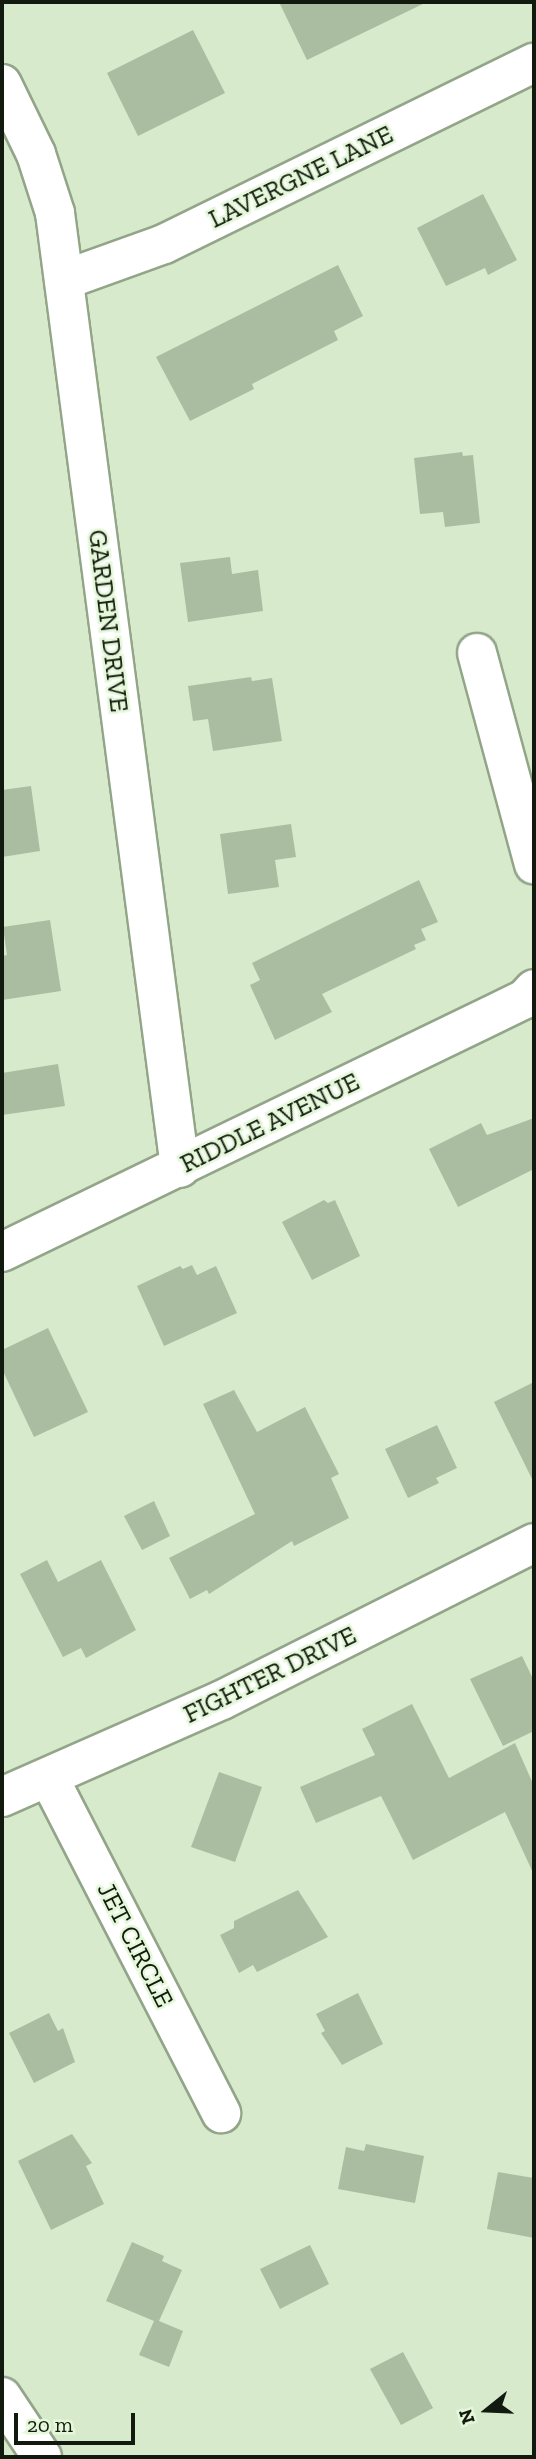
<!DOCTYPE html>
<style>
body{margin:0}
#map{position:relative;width:536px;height:2459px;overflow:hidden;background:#d7eacc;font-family:"Zilla Slab",serif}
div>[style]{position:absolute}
.building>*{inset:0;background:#abbda1}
.roads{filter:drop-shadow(2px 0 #93a589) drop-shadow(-2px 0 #93a589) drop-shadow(0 2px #93a589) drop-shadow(0 -2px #93a589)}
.street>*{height:38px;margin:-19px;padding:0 19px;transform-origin:19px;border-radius:19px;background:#fff}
span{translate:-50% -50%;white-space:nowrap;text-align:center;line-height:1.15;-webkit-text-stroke:5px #e4f7d9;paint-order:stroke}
.street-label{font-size:26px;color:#12190e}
.frame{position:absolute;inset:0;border:4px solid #12190e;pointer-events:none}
.north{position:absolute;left:452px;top:2375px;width:70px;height:70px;-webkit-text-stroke:5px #e4f7d9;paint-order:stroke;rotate:252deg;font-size:19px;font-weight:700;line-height:28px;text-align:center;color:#12190e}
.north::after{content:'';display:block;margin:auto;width:24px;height:32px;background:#12190e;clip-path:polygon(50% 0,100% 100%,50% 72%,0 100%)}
.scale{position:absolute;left:14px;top:2413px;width:121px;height:32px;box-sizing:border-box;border:4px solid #12190e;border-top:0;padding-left:9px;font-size:21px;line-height:24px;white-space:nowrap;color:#12190e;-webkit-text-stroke:5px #e4f7d9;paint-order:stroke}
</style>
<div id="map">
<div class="building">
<i style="clip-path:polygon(279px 2px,427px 2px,307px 60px)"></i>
<i style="clip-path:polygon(193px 30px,225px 93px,138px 136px,107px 73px)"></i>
<i style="clip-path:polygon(483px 194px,517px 260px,488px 275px,485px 268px,446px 286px,417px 228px)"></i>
<i style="clip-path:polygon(338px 265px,363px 316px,334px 331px,338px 340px,252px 384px,254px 389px,190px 421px,156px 357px)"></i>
<i style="clip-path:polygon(462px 452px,463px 456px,473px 455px,480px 523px,445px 527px,443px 512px,420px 514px,414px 458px)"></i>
<i style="clip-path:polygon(230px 557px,232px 574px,258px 570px,263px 611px,188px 622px,180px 563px)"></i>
<i style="clip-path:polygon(251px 677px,252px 681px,272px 678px,282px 741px,213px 751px,208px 719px,193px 721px,188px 686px)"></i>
<i style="clip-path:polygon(31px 786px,40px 851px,2px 857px,2px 790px)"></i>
<i style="clip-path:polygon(291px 824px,296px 857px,275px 860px,279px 887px,228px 894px,220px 834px)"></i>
<i style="clip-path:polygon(419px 880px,438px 922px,421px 929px,426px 940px,414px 945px,416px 949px,322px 994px,332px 1012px,275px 1040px,250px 985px,260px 980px,252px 963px)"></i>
<i style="clip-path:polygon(50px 920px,61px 991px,2px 1000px,2px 956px,7px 955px,3px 927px)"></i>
<i style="clip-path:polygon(58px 1064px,65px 1106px,2px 1115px,2px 1073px)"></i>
<i style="clip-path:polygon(534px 1118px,534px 1169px,458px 1207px,429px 1149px,481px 1123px,487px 1135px)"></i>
<i style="clip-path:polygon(324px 1200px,328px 1203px,335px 1200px,360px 1256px,312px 1280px,282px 1222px)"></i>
<i style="clip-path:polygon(192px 1265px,197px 1275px,216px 1266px,237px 1313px,164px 1346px,137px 1286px,180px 1266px,183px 1269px)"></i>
<i style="clip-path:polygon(48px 1328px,88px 1412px,34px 1437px,2px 1369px,2px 1350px)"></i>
<i style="clip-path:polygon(534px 1382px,534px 1483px,494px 1402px)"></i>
<i style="clip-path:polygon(234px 1390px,257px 1432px,305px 1407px,339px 1474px,331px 1478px,349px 1518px,294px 1546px,292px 1541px,209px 1594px,207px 1590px,190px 1599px,169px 1558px,255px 1514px,203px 1404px)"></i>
<i style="clip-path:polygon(437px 1425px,457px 1468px,436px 1478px,439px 1483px,408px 1498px,385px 1449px)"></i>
<i style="clip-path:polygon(154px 1501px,170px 1536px,142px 1550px,124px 1516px)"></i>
<i style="clip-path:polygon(47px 1560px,58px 1582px,101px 1560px,136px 1630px,86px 1658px,81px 1648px,63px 1657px,20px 1574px)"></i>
<i style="clip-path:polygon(522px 1656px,534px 1681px,534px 1731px,503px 1746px,470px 1679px)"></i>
<i style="clip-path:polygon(412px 1704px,449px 1778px,515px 1743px,534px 1786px,534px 1875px,505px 1812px,413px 1860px,381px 1796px,316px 1823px,300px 1787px,375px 1755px,362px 1729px)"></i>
<i style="clip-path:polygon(219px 1772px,262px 1787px,235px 1862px,191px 1847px)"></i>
<i style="clip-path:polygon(298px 1890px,328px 1937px,257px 1972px,253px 1965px,239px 1973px,220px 1935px,234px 1928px,234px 1921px)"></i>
<i style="clip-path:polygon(358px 1993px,383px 2044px,342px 2065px,321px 2033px,325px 2031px,316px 2014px)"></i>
<i style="clip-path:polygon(49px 2013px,58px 2031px,63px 2028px,75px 2062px,34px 2083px,9px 2033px)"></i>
<i style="clip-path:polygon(72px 2134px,92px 2163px,86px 2166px,104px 2204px,51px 2230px,18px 2161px)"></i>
<i style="clip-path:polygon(366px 2144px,424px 2156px,415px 2203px,338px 2189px,346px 2147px,364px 2151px)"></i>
<i style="clip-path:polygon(498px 2172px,534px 2178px,534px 2238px,487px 2229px)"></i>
<i style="clip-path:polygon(132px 2242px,164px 2256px,162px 2261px,182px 2270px,159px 2321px,183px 2331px,169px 2367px,139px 2355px,154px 2321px,106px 2301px)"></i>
<i style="clip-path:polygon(310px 2245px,329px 2284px,280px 2309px,260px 2269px)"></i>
<i style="clip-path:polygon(403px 2352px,433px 2408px,401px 2425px,370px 2369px)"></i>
</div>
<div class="roads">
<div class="street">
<i style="left:2px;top:84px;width:78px;rotate:64.1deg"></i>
<i style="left:36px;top:154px;width:62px;rotate:72.1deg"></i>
<i style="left:55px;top:213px;width:963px;rotate:82.54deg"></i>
<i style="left:64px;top:280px;width:106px;rotate:-19.8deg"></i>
<i style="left:164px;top:244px;width:412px;rotate:-26.1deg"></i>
<i style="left:477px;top:653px;width:219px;rotate:74.9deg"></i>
<i style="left:2px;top:1252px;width:581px;rotate:-25.82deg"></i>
<i style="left:525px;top:999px;width:13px;rotate:-48deg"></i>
<i style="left:49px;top:1778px;width:377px;rotate:62.8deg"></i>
<i style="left:2px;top:1797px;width:240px;rotate:-23.8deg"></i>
<i style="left:222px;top:1700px;width:349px;rotate:-26.7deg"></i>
<i style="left:2px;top:2397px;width:72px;rotate:56.3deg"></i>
</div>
</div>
<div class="street-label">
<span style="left:301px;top:177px;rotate:-26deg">LAVERGNE LANE</span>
<span style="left:108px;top:621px;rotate:83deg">GARDEN DRIVE</span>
<span style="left:270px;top:1123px;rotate:-26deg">RIDDLE AVENUE</span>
<span style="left:270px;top:1675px;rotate:-26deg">FIGHTER DRIVE</span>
<span style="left:135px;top:1945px;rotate:63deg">JET CIRCLE</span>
</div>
<div class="frame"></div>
<div class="north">N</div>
<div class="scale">20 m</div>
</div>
